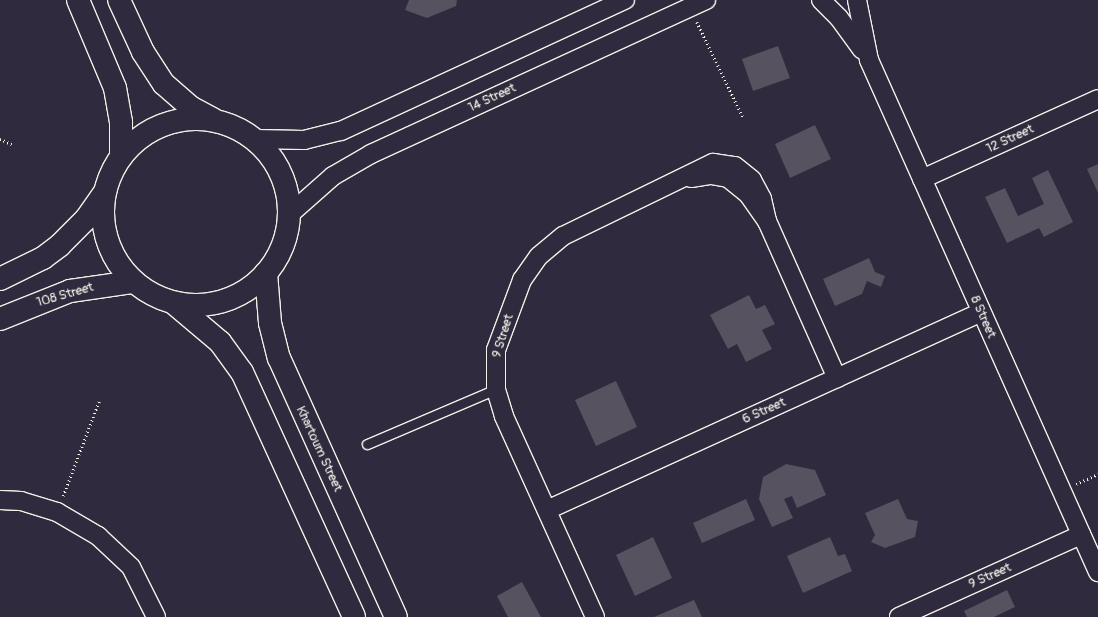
<!DOCTYPE html>
<style>
body{margin:0}
#map{position:relative;width:1098px;height:617px;overflow:hidden;background:#2f2a3d;font-family:Pangolin,sans-serif}
div>[style]{position:absolute}
.building>*{inset:0;background:#56525f}
.path>*{height:2.5px;margin-top:-1.25px;transform-origin:0;background:repeating-linear-gradient(90deg,#f4f1e8 0 1px,transparent 0 4px)}
.roads{filter:drop-shadow(1px 0 #f4f1e8) drop-shadow(-1px 0 #f4f1e8) drop-shadow(0 1px #f4f1e8) drop-shadow(0 -1px #f4f1e8)}
.service>*{height:9px;margin:-4.5px;padding:0 4.5px;transform-origin:4.5px;border-radius:4.5px;background:#2f2a3d}
.minor>*{height:18px;margin:-9px;padding:0 9px;transform-origin:9px;border-radius:9px;background:#2f2a3d}
.tertiary>*{height:22px;margin:-11px;padding:0 11px;transform-origin:11px;border-radius:11px;background:#2f2a3d}
.secondary>*{height:22px;margin:-11px;padding:0 11px;transform-origin:11px;border-radius:11px;background:#2f2a3d}
.secondary>.ring{margin:-11px;padding:0;box-sizing:content-box;background:none;border:22px solid #2f2a3d;border-radius:50%}
span{translate:-50% -50%;white-space:nowrap;text-align:center;line-height:1.15;-webkit-text-stroke:3px #2f2a3d;paint-order:stroke}
.street-label{font-size:13px;color:#f4f1e8}
</style>
<div id="map">
<div class="building">
<i style="clip-path:polygon(409px 0,457px 0,456px 6px,427px 18px,405px 10px)"></i>
<i style="clip-path:polygon(778px 46px,790px 78px,753px 91px,742px 59px)"></i>
<i style="clip-path:polygon(815px 125px,831px 159px,790px 178px,775px 144px)"></i>
<i style="clip-path:polygon(1098px 164px,1098px 193px,1087px 169px)"></i>
<i style="clip-path:polygon(1048px 170px,1073px 222px,1044px 237px,1039px 228px,1007px 243px,985px 197px,1005px 188px,1018px 216px,1044px 204px,1032px 178px)"></i>
<i style="clip-path:polygon(869px 258px,875px 272px,885px 276px,881px 287px,867px 281px,862px 294px,835px 306px,823px 279px)"></i>
<i style="clip-path:polygon(749px 295px,756px 309px,765px 305px,775px 324px,762px 330px,772px 349px,746px 362px,737px 344px,728px 349px,710px 315px)"></i>
<i style="clip-path:polygon(616px 381px,637px 427px,596px 446px,575px 400px)"></i>
<i style="clip-path:polygon(786px 464px,815px 470px,826px 495px,797px 508px,792px 496px,784px 499px,793px 518px,772px 527px,759px 499px,763px 477px)"></i>
<i style="clip-path:polygon(746px 499px,755px 520px,702px 543px,693px 523px)"></i>
<i style="clip-path:polygon(898px 499px,907px 519px,918px 521px,915px 537px,885px 548px,871px 542px,875px 535px,865px 513px)"></i>
<i style="clip-path:polygon(653px 537px,672px 578px,635px 596px,616px 555px)"></i>
<i style="clip-path:polygon(830px 537px,838px 556px,845px 554px,852px 571px,803px 593px,787px 556px)"></i>
<i style="clip-path:polygon(522px 582px,541px 617px,508px 617px,497px 596px)"></i>
<i style="clip-path:polygon(1007px 590px,1015px 607px,994px 617px,967px 617px,964px 611px)"></i>
<i style="clip-path:polygon(694px 600px,702px 617px,654px 617px)"></i>
</div>
<div class="path">
<i style="left:697px;top:22px;width:106px;rotate:64.2deg"></i>
<i style="left:0;top:139px;width:13px;rotate:23deg"></i>
<i style="left:1076px;top:484px;width:24px;rotate:-24deg"></i>
<i style="left:63px;top:496px;width:102px;rotate:-69.2deg"></i>
</div>
<div class="roads">
<div class="service">
<i style="left:367px;top:444px;width:140px;rotate:-23.1deg"></i>
</div>
<div class="minor">
<i style="left:821px;top:0;width:25px;rotate:45deg"></i>
<i style="left:839px;top:18px;width:39px;rotate:54deg"></i>
<i style="left:857px;top:0;width:61px;rotate:78.7deg"></i>
<i style="left:869px;top:60px;width:561px;rotate:65.9deg"></i>
<i style="left:255px;top:139px;width:49px;rotate:1.2deg"></i>
<i style="left:304px;top:140px;width:38px;rotate:-14deg"></i>
<i style="left:341px;top:131px;width:313px;rotate:-24.8deg"></i>
<i style="left:691px;top:178px;width:20px;rotate:-9deg"></i>
<i style="left:711px;top:175px;width:17px;rotate:10deg"></i>
<i style="left:728px;top:178px;width:26px;rotate:39deg"></i>
<i style="left:748px;top:194px;width:33px;rotate:55deg"></i>
<i style="left:767px;top:221px;width:172px;rotate:66deg"></i>
<i style="left:922px;top:179px;width:193px;rotate:-24.4deg"></i>
<i style="left:290px;top:214px;width:57px;rotate:-41.5deg"></i>
<i style="left:333px;top:176px;width:44px;rotate:-30.1deg"></i>
<i style="left:371px;top:154px;width:369px;rotate:-24.7deg"></i>
<i style="left:0;top:500px;width:21px;rotate:3deg"></i>
<i style="left:21px;top:501px;width:38px;rotate:17deg"></i>
<i style="left:57px;top:512px;width:48px;rotate:30.3deg"></i>
<i style="left:98px;top:536px;width:45px;rotate:43.2deg"></i>
<i style="left:131px;top:567px;width:56px;rotate:63.4deg"></i>
<i style="left:547px;top:510px;width:477px;rotate:-24.5deg"></i>
<i style="left:595px;top:617px;width:221px;rotate:-114.4deg"></i>
<i style="left:504px;top:416px;width:28px;rotate:-107deg"></i>
<i style="left:496px;top:389px;width:39px;rotate:-90deg"></i>
<i style="left:496px;top:350px;width:75px;rotate:-69.6deg"></i>
<i style="left:522px;top:280px;width:29px;rotate:-55deg"></i>
<i style="left:539px;top:256px;width:31px;rotate:-40deg"></i>
<i style="left:563px;top:236px;width:167px;rotate:-26deg"></i>
<i style="left:713px;top:163px;width:22px;rotate:8deg"></i>
<i style="left:735px;top:166px;width:22px;rotate:39deg"></i>
<i style="left:752px;top:180px;width:21px;rotate:62deg"></i>
<i style="left:762px;top:199px;width:23px;rotate:77deg"></i>
<i style="left:899px;top:617px;width:200px;rotate:-24.3deg"></i>
</div>
<div class="tertiary">
<i style="left:0;top:279px;width:48px;rotate:-26deg"></i>
<i style="left:43px;top:258px;width:21px;rotate:-37deg"></i>
<i style="left:60px;top:245px;width:37px;rotate:-45deg"></i>
<i style="left:86px;top:219px;width:32px;rotate:-55deg"></i>
<i style="left:0;top:319px;width:75px;rotate:-21.8deg"></i>
<i style="left:70px;top:291px;width:64px;rotate:-8.1deg"></i>
</div>
<div class="secondary">
<i style="left:78px;top:0;width:95px;rotate:67.2deg"></i>
<i style="left:115px;top:88px;width:35px;rotate:80deg"></i>
<i style="left:121px;top:122px;width:34px;rotate:90deg"></i>
<i style="left:119px;top:0;width:57px;rotate:65.2deg"></i>
<i style="left:143px;top:52px;width:38px;rotate:57deg"></i>
<i style="left:164px;top:84px;width:35px;rotate:41deg"></i>
<i style="left:190px;top:107px;width:26px;rotate:28deg"></i>
<i class="ring" style="left:103px;top:119px;width:164px;height:164px"></i>
<i style="left:266px;top:273px;width:50px;rotate:85.4deg"></i>
<i style="left:270px;top:323px;width:36px;rotate:76deg"></i>
<i style="left:279px;top:358px;width:284px;rotate:65.7deg"></i>
<i style="left:175px;top:304px;width:59px;rotate:40.2deg"></i>
<i style="left:220px;top:342px;width:37px;rotate:54deg"></i>
<i style="left:242px;top:372px;width:269px;rotate:65.4deg"></i>
</div>
</div>
<div class="street-label">
<span style="left:492px;top:98px;rotate:-25deg">14 Street</span>
<span style="left:1010px;top:139px;rotate:-25deg">12 Street</span>
<span style="left:65px;top:295px;rotate:-16deg">108 Street</span>
<span style="left:983px;top:317px;rotate:66deg">8 Street</span>
<span style="left:503px;top:336px;rotate:-73deg">9 Street</span>
<span style="left:764px;top:411px;rotate:-24deg">6 Street</span>
<span style="left:319px;top:449px;rotate:65deg">Khartoum Street</span>
<span style="left:990px;top:576px;rotate:-24deg">9 Street</span>
</div>
</div>
